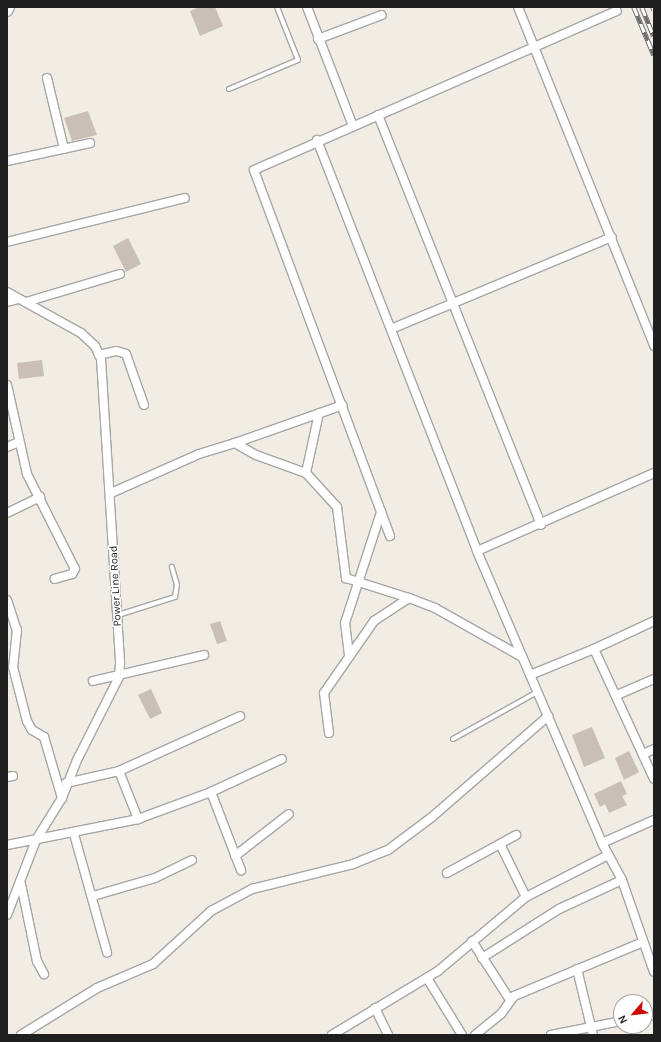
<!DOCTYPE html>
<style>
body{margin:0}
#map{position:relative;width:661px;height:1042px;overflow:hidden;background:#f1ede4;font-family:Karla,sans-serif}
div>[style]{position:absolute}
.building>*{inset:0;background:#c9bfb7}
.roads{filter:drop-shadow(1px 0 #a6a6a6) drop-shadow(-1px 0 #a6a6a6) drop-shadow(0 1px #a6a6a6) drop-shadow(0 -1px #a6a6a6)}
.service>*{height:4px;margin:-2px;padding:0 2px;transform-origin:2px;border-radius:2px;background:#fff}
.minor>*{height:8px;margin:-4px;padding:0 4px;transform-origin:4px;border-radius:4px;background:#fff}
.tertiary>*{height:10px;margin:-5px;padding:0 5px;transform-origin:5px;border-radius:5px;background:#fff}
.rail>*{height:4.5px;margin-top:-2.25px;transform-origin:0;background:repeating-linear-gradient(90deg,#fff 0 9px,#6d6d6d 0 18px);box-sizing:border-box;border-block:1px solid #6d6d6d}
span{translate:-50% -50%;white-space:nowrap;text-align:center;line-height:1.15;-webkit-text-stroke:3px #fff;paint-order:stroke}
.street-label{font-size:11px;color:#1f1f1f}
.frame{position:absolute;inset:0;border:8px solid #1f1f1f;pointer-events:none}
.north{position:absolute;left:613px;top:994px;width:40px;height:40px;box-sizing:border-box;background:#fff;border:1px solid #a5a5a5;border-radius:50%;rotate:242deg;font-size:11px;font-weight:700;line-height:16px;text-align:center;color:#1f1f1f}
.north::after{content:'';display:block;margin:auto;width:14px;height:18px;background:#cd0900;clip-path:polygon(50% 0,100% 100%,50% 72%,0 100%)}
</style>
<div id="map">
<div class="building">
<i style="clip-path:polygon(200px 7px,215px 7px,223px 26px,200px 36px,190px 11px)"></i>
<i style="clip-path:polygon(88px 111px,97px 135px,72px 141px,64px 118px)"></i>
<i style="clip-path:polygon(128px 238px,141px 264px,126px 272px,113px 246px)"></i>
<i style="clip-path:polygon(42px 360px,44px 376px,19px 379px,17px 363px)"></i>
<i style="clip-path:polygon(220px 621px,227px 641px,217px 644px,210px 624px)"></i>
<i style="clip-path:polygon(151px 689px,162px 713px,150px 719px,138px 695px)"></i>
<i style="clip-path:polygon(592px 727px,605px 758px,584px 767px,572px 735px)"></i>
<i style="clip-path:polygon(629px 751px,639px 772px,624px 780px,615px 758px)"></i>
<i style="clip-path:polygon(621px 781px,627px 794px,622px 796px,627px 805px,609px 813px,605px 804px,600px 807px,594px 794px)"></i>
</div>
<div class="roads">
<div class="service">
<i style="left:229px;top:89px;width:75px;rotate:-22.8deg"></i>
<i style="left:298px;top:60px;width:57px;rotate:-111.6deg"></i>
<i style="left:118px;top:615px;width:60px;rotate:-17.5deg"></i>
<i style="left:175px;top:597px;width:12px;rotate:-81deg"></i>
<i style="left:177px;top:585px;width:19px;rotate:-106deg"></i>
<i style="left:453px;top:739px;width:96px;rotate:-29.2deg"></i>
</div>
<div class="minor">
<i style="left:307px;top:7px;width:128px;rotate:68.9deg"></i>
<i style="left:518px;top:7px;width:365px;rotate:68.1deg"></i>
<i style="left:318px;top:39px;width:68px;rotate:-20.6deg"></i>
<i style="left:47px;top:78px;width:73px;rotate:76.5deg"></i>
<i style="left:378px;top:115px;width:441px;rotate:68.3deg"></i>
<i style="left:317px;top:140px;width:441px;rotate:68.7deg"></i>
<i style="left:7px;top:161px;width:85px;rotate:-12.2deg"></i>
<i style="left:7px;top:242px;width:183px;rotate:-13.9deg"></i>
<i style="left:7px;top:292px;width:85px;rotate:29deg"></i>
<i style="left:81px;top:333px;width:19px;rotate:43deg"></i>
<i style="left:95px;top:346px;width:14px;rotate:65deg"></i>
<i style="left:101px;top:359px;width:305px;rotate:86.4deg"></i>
<i style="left:120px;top:663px;width:14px;rotate:94deg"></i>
<i style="left:119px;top:677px;width:93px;rotate:116.8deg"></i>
<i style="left:77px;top:760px;width:41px;rotate:111.5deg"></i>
<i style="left:62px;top:798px;width:49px;rotate:121.8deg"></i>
<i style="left:36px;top:840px;width:80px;rotate:111.1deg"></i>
<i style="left:7px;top:302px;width:11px;rotate:-15deg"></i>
<i style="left:26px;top:302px;width:98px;rotate:-16.6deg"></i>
<i style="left:391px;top:329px;width:239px;rotate:-22.6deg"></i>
<i style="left:99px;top:355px;width:18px;rotate:-13deg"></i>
<i style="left:117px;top:351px;width:9px;rotate:18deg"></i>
<i style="left:126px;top:354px;width:54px;rotate:70.6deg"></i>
<i style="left:7px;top:385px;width:91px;rotate:77.3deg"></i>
<i style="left:27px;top:474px;width:106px;rotate:63.2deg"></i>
<i style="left:75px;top:569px;width:6px;rotate:121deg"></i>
<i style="left:72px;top:574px;width:18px;rotate:164deg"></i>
<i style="left:235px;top:443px;width:114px;rotate:-19.4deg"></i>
<i style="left:7px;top:447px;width:13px;rotate:-23deg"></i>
<i style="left:306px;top:473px;width:61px;rotate:-77.8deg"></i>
<i style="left:654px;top:473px;width:193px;rotate:156.2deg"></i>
<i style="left:477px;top:551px;width:318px;rotate:66.8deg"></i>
<i style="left:602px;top:843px;width:42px;rotate:61.6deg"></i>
<i style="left:622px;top:880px;width:97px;rotate:70.8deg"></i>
<i style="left:111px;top:493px;width:96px;rotate:-23.9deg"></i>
<i style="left:199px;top:454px;width:38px;rotate:-17deg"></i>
<i style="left:235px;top:443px;width:24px;rotate:30deg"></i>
<i style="left:256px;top:455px;width:53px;rotate:19.8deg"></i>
<i style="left:306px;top:473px;width:46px;rotate:47.6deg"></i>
<i style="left:337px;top:507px;width:72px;rotate:82.8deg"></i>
<i style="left:346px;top:578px;width:66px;rotate:17.6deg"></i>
<i style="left:7px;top:513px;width:37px;rotate:-26deg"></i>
<i style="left:390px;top:536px;width:390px;rotate:-110.4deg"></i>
<i style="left:254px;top:170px;width:396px;rotate:-23.7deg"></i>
<i style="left:7px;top:600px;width:32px;rotate:72deg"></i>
<i style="left:17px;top:630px;width:37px;rotate:96deg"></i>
<i style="left:13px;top:667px;width:56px;rotate:75.5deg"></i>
<i style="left:27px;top:721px;width:10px;rotate:61deg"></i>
<i style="left:32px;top:730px;width:14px;rotate:30deg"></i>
<i style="left:44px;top:737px;width:64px;rotate:73.6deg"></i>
<i style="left:594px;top:649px;width:66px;rotate:-25deg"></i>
<i style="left:349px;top:655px;width:32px;rotate:-97deg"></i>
<i style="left:345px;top:623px;width:117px;rotate:-72deg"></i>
<i style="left:530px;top:675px;width:69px;rotate:-22.1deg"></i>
<i style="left:594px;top:649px;width:143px;rotate:65.2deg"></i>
<i style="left:93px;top:681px;width:114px;rotate:-13.2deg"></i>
<i style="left:617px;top:695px;width:40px;rotate:-23.4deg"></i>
<i style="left:329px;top:733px;width:40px;rotate:-97.1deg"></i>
<i style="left:324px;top:693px;width:88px;rotate:-55.2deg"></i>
<i style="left:374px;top:621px;width:42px;rotate:-33.3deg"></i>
<i style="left:409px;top:598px;width:28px;rotate:21deg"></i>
<i style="left:435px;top:608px;width:100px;rotate:29.4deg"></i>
<i style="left:643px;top:754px;width:12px;rotate:-24deg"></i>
<i style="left:119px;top:771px;width:52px;rotate:68.4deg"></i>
<i style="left:7px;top:777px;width:6px;rotate:-9deg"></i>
<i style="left:66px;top:783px;width:54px;rotate:-12.8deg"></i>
<i style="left:119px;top:771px;width:133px;rotate:-24.4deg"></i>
<i style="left:211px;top:792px;width:84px;rotate:69deg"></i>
<i style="left:74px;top:834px;width:123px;rotate:74.4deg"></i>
<i style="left:602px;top:843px;width:57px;rotate:-23.9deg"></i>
<i style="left:500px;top:844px;width:59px;rotate:63.9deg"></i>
<i style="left:7px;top:845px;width:134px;rotate:-11.2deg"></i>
<i style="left:138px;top:819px;width:78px;rotate:-20.3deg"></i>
<i style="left:211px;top:792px;width:78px;rotate:-24.9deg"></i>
<i style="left:235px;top:856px;width:68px;rotate:-37.9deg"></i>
<i style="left:447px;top:873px;width:79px;rotate:-28.8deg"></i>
<i style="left:21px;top:884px;width:79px;rotate:78.3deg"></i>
<i style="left:37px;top:961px;width:15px;rotate:62deg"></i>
<i style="left:93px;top:896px;width:65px;rotate:-16.2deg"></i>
<i style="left:155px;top:878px;width:41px;rotate:-25.9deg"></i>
<i style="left:472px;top:941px;width:70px;rotate:57.2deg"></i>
<i style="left:482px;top:958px;width:91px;rotate:-32.5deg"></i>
<i style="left:559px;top:909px;width:69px;rotate:-24.7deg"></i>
<i style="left:577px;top:969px;width:68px;rotate:76.4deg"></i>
<i style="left:427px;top:978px;width:67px;rotate:58.4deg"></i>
<i style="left:375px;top:1008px;width:30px;rotate:64deg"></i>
<i style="left:645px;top:1017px;width:9px;rotate:-13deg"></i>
<i style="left:21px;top:1035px;width:89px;rotate:-31.7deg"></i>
<i style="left:97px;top:988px;width:61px;rotate:-23.2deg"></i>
<i style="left:153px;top:964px;width:79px;rotate:-42.4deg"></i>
<i style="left:211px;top:911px;width:47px;rotate:-28.2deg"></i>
<i style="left:252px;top:889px;width:104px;rotate:-13.9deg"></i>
<i style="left:353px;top:864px;width:38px;rotate:-22deg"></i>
<i style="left:388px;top:850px;width:55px;rotate:-36.9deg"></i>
<i style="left:432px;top:817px;width:154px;rotate:-41deg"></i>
<i style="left:332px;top:1035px;width:124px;rotate:-31.1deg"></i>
<i style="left:438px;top:971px;width:115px;rotate:-40.1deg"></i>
<i style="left:526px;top:897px;width:92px;rotate:-27.1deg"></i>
<i style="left:475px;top:1035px;width:33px;rotate:-39deg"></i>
<i style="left:501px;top:1014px;width:22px;rotate:-54deg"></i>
<i style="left:514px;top:996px;width:140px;rotate:-22.7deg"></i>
<i style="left:551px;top:1035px;width:71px;rotate:-11.3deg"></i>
</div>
<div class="tertiary">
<i style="left:7px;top:11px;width:4px;rotate:-63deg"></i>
</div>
</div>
<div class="rail">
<i style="left:634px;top:7px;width:52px;rotate:67.4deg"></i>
<i style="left:642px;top:7px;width:31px;rotate:68deg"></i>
<i style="left:653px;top:7px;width:3px;rotate:72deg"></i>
</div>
<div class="street-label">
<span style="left:116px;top:586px;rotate:-93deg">Power Line Road</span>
</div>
<div class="frame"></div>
<div class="north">N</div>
</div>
